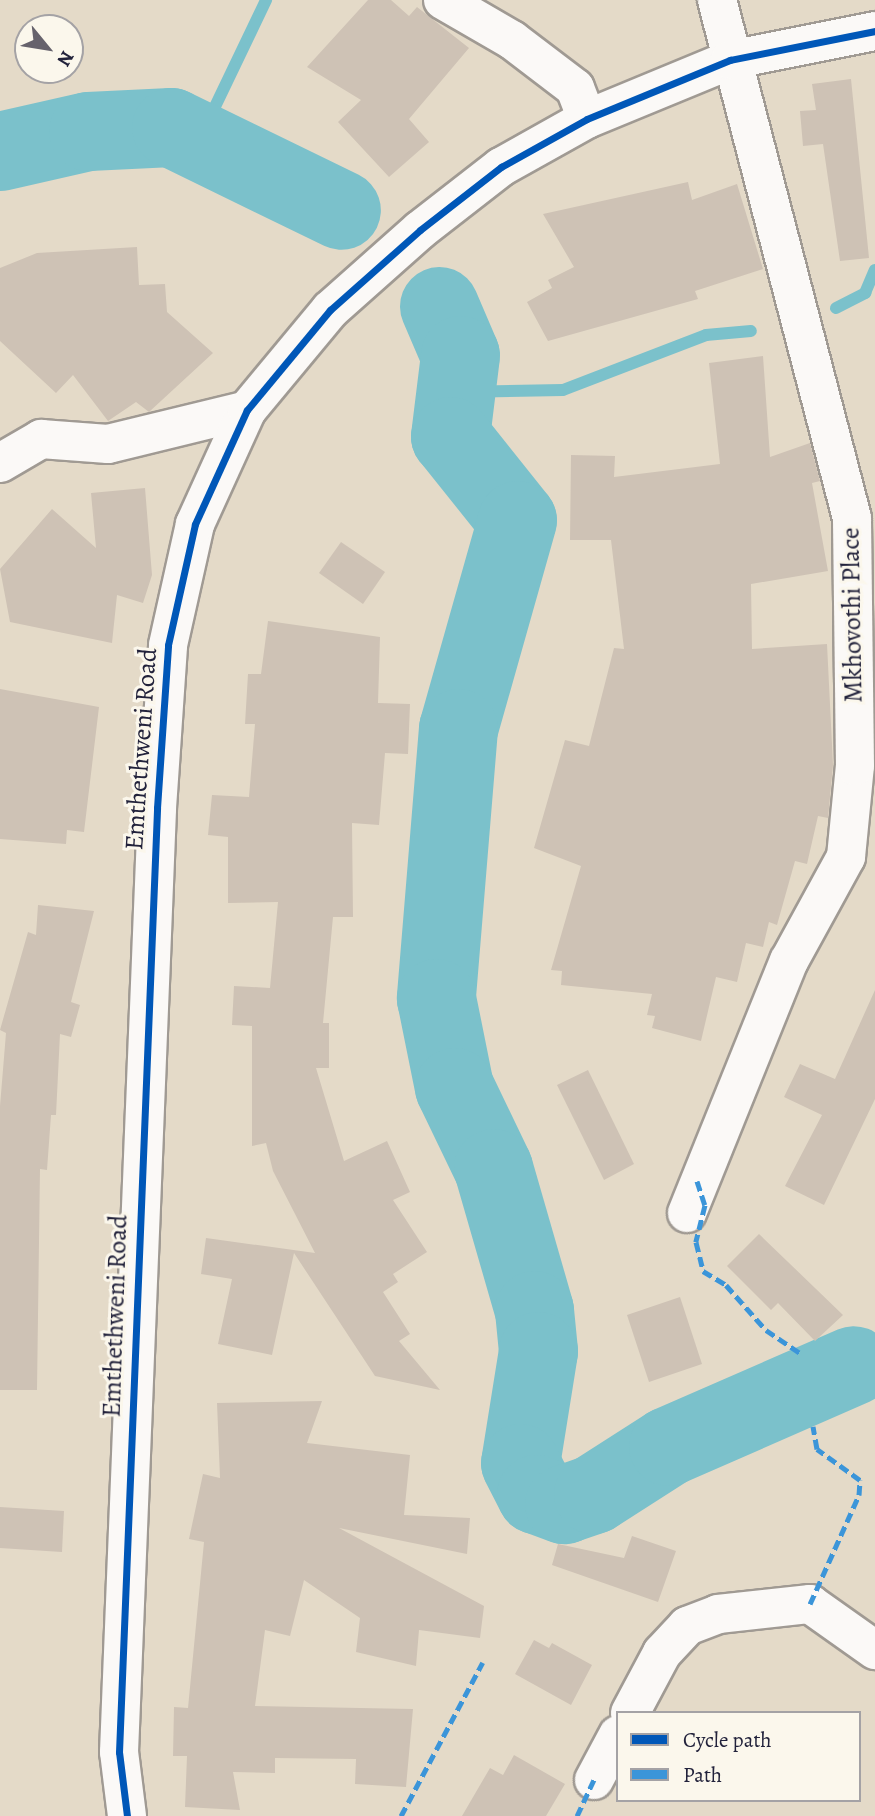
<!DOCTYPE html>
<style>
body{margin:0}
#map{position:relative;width:875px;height:1816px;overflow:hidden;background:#e4dac8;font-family:Alegreya,serif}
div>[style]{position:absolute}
.stream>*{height:12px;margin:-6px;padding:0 6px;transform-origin:6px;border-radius:6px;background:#7bc1cb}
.river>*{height:79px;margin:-39.5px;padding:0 39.5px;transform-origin:39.5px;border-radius:39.5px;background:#7bc1cb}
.building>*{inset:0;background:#cec2b5}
.roads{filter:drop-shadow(2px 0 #a09a93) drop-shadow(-2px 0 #a09a93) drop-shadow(0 2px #a09a93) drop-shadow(0 -2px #a09a93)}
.minor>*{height:38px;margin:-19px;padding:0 19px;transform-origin:19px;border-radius:19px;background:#fbf9f7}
.tertiary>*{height:38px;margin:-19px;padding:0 19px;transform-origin:19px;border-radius:19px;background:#fbf9f7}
.quiet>*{height:5px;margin-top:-2.5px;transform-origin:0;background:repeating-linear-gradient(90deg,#3b95d9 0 10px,transparent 0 15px)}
.cycleway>*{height:7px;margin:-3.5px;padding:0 3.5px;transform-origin:3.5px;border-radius:3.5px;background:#0057b8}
span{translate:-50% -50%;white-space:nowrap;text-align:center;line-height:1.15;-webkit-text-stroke:6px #fbf7ec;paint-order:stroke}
.street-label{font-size:26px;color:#22223b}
.legend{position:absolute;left:616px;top:1711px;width:245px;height:91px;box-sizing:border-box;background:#fbf7ec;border:2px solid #a4a2a5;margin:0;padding:9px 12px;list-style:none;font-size:21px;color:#22223b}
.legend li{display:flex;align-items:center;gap:14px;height:35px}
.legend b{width:35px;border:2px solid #a4a2a5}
.north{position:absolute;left:14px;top:14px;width:70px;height:70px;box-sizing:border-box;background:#fbf7ec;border:2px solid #a4a2a5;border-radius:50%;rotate:120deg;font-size:19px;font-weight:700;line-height:28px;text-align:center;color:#22223b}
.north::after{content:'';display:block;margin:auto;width:24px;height:32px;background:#66626c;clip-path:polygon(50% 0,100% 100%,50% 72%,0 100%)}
</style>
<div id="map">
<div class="stream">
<i style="left:200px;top:138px;width:153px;rotate:-64.4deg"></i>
<i style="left:836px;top:308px;width:33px;rotate:-27deg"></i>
<i style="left:865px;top:293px;width:25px;rotate:-67deg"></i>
<i style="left:456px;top:392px;width:107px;rotate:-1.1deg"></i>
<i style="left:563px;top:390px;width:153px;rotate:-21deg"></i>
<i style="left:706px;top:335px;width:45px;rotate:-5.1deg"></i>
<i style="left:853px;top:1365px;width:23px;rotate:-13deg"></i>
</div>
<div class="river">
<i style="left:0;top:151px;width:90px;rotate:-12.8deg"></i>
<i style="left:88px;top:131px;width:83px;rotate:-2.8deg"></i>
<i style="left:171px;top:127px;width:189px;rotate:26deg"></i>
<i style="left:439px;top:306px;width:53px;rotate:66.8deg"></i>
<i style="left:460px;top:355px;width:82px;rotate:97deg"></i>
<i style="left:450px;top:436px;width:107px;rotate:51.4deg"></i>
<i style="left:517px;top:520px;width:216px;rotate:105.8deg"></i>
<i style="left:458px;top:728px;width:271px;rotate:94.7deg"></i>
<i style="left:436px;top:998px;width:91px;rotate:78.6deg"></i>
<i style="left:454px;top:1087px;width:90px;rotate:64.3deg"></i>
<i style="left:493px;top:1168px;width:148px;rotate:73.9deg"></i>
<i style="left:534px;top:1310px;width:41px;rotate:84.4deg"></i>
<i style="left:538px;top:1351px;width:113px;rotate:99.1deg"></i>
<i style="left:520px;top:1463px;width:35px;rotate:63deg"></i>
<i style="left:536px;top:1494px;width:30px;rotate:20deg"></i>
<i style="left:564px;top:1504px;width:31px;rotate:-19deg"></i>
<i style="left:593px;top:1494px;width:89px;rotate:-32.6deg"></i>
<i style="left:668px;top:1446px;width:202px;rotate:-23.6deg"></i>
</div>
<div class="building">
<i style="clip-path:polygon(368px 0,391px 0,409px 16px,417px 7px,469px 48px,409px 119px,429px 142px,389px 177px,338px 122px,361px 100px,307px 67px)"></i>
<i style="clip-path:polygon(851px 79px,869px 258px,840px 261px,823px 144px,803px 146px,800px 111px,816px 110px,812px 84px)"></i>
<i style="clip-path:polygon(688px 182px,692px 200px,737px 184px,763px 269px,695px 291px,698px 299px,548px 341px,527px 302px,552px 288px,548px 280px,574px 267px,543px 214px)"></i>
<i style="clip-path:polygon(137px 247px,139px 285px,165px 284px,167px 312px,213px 353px,149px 412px,136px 402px,108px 421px,73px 375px,56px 393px,0 341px,0 268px,37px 253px)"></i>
<i style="clip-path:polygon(763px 356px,770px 457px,810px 443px,820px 481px,812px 483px,828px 571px,751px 584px,752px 649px,827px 644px,833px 765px,828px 818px,818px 816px,807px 864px,795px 861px,777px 925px,769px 922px,763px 947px,746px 943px,737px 982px,716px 977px,701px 1041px,652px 1028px,655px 1016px,647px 1015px,652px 994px,561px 985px,562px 971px,551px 970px,581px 866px,534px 848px,565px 740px,589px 746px,614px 648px,624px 649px,611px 540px,570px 540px,571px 455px,615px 456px,614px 477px,720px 464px,709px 363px)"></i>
<i style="clip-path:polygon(145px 488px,152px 575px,143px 603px,117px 595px,112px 643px,10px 622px,0 569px,52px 509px,96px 548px,91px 493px)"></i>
<i style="clip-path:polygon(341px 542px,385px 572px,363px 604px,319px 573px)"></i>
<i style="clip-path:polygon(268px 621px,380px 637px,378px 703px,410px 704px,408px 754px,385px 753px,379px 825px,352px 823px,353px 917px,333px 917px,323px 1023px,329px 1023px,329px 1068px,316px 1068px,344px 1161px,387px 1141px,410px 1192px,393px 1200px,427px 1252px,393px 1274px,398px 1282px,383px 1292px,410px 1334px,399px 1341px,440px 1390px,375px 1376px,294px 1253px,272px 1355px,218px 1344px,232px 1279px,201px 1274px,206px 1238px,315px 1253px,273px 1171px,266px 1143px,252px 1146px,252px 1026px,232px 1025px,234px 986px,270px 988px,278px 902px,228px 903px,228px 837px,208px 835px,212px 795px,249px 797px,255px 724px,245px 724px,248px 674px,261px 674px)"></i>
<i style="clip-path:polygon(0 689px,99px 707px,84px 832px,67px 830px,66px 844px,0 839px)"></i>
<i style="clip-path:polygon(38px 905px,94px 911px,71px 1002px,80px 1005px,71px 1037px,60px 1034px,56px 1115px,51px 1115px,47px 1170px,40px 1169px,37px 1390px,0 1390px,0 1106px,6px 1033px,0 1030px,28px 932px,36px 935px)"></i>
<i style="clip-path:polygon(875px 990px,875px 1099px,824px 1205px,785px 1186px,822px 1115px,784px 1097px,800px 1064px,835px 1079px)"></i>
<i style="clip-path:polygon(588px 1070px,634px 1164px,604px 1180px,557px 1085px)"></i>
<i style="clip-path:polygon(759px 1234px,843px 1315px,815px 1341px,778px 1303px,771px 1310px,727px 1266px)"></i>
<i style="clip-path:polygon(680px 1297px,702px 1364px,649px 1382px,627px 1315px)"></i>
<i style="clip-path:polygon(322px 1401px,307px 1443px,410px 1455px,404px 1515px,470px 1518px,467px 1554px,339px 1528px,484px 1606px,480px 1638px,419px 1630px,416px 1666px,356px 1652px,360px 1618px,304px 1580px,290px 1636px,265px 1630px,255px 1706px,413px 1709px,406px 1787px,355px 1784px,356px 1759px,275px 1758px,275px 1773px,233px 1772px,240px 1810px,185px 1807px,187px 1756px,173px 1756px,174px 1707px,188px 1708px,204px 1542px,189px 1539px,203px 1474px,220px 1478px,217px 1403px)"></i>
<i style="clip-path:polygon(0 1507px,64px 1511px,62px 1552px,0 1548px)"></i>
<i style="clip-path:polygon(632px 1536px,676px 1551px,658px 1602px,552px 1565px,558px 1544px,624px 1558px)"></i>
<i style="clip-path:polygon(534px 1640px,549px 1648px,552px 1643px,592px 1665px,571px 1705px,515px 1674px)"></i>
<i style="clip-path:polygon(514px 1755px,565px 1784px,546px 1816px,462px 1816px,490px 1768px,503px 1775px)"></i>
</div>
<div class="roads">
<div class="minor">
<i style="left:443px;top:0;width:80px;rotate:30.1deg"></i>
<i style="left:512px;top:40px;width:79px;rotate:37.3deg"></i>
<i style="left:575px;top:88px;width:33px;rotate:69deg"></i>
<i style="left:0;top:463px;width:48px;rotate:-30.3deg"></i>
<i style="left:41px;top:439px;width:67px;rotate:4.3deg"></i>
<i style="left:108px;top:444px;width:143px;rotate:-13.7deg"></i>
<i style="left:687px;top:1213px;width:272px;rotate:-68deg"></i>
<i style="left:789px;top:961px;width:119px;rotate:-61.3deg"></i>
<i style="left:846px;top:857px;width:91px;rotate:-84.4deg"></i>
<i style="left:855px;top:766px;width:248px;rotate:-90.7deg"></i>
<i style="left:852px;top:518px;width:535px;rotate:-104.61deg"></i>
<i style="left:630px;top:1713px;width:68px;rotate:-61.9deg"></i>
<i style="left:662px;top:1653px;width:37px;rotate:-47deg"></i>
<i style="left:687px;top:1626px;width:33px;rotate:-21deg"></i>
<i style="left:718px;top:1614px;width:93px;rotate:-6.2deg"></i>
<i style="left:810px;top:1604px;width:80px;rotate:35.3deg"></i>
<i style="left:594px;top:1780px;width:51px;rotate:-61.9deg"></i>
</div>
<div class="tertiary">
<i style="left:127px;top:1816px;width:64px;rotate:-97.1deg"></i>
<i style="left:119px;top:1752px;width:945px;rotate:-87.69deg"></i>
<i style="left:157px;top:808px;width:163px;rotate:-86.1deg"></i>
<i style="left:168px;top:645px;width:124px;rotate:-77.4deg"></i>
<i style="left:195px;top:524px;width:125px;rotate:-65.5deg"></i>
<i style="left:247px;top:410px;width:130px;rotate:-50.3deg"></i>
<i style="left:330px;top:310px;width:120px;rotate:-41.6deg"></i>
<i style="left:420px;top:230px;width:103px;rotate:-37.9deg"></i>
<i style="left:501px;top:167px;width:98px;rotate:-29.2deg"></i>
<i style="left:587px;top:119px;width:155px;rotate:-22.4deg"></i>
<i style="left:730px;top:60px;width:148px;rotate:-11.3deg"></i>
</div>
</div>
<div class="quiet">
<i style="left:697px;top:1181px;width:25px;rotate:72deg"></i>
<i style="left:705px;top:1205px;width:38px;rotate:104deg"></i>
<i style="left:696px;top:1242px;width:30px;rotate:76deg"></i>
<i style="left:703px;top:1271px;width:27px;rotate:31deg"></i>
<i style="left:726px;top:1285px;width:60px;rotate:48.4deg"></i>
<i style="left:766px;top:1330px;width:41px;rotate:34.1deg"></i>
<i style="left:810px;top:1604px;width:120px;rotate:-65.8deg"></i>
<i style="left:859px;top:1495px;width:15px;rotate:-86deg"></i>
<i style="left:860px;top:1480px;width:53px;rotate:-144.2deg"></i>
<i style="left:817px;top:1449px;width:23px;rotate:-100deg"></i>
<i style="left:401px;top:1816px;width:174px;rotate:-62deg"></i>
<i style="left:577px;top:1816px;width:40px;rotate:-65deg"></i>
</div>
<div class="cycleway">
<i style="left:127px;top:1816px;width:64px;rotate:-97.1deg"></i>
<i style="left:119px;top:1752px;width:945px;rotate:-87.69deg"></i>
<i style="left:157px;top:808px;width:163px;rotate:-86.1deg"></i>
<i style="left:168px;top:645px;width:124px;rotate:-77.4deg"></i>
<i style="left:195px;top:524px;width:125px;rotate:-65.5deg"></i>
<i style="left:247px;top:410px;width:130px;rotate:-50.3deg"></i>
<i style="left:330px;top:310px;width:120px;rotate:-41.6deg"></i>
<i style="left:420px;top:230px;width:103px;rotate:-37.9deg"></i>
<i style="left:501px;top:167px;width:98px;rotate:-29.2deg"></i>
<i style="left:587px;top:119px;width:155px;rotate:-22.4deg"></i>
<i style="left:730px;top:60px;width:148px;rotate:-11.3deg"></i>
</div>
<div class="street-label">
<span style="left:852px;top:615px;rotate:-91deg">Mkhovothi Place</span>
<span style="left:141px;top:749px;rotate:-86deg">Emthethweni Road</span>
<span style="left:115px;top:1316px;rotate:-88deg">Emthethweni Road</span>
</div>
<ul class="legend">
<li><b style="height:9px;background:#0057b8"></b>Cycle path</li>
<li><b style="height:9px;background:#3b95d9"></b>Path</li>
</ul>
<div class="north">N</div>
</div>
